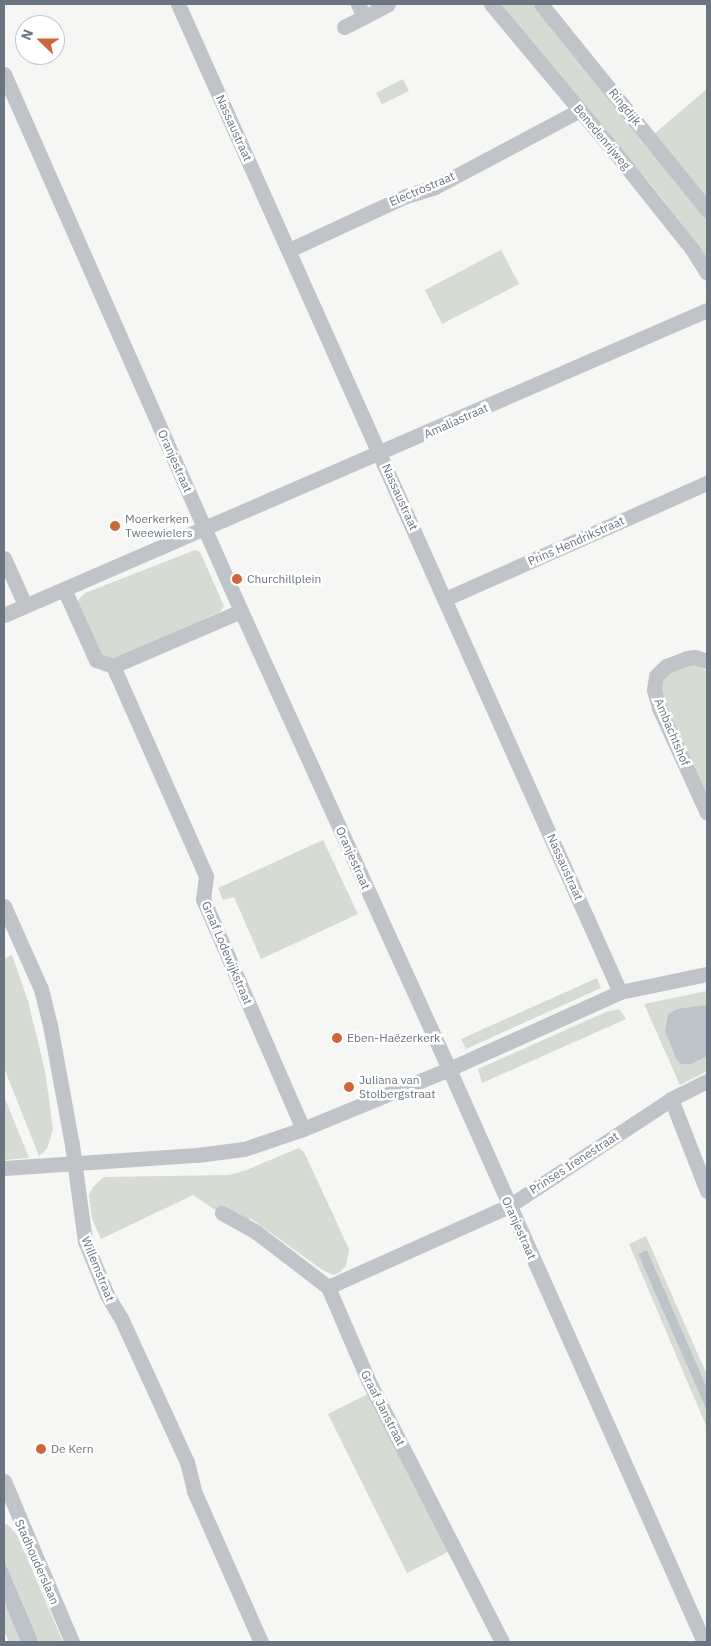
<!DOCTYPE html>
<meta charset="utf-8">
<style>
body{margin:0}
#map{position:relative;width:711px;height:1646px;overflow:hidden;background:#f6f6f4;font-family:"IBM Plex Sans",sans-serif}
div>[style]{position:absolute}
.green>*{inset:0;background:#d6dbd3}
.water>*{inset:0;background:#bcc3c9}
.minor>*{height:15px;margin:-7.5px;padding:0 7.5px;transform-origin:7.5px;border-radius:7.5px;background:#c0c3c7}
.dots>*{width:14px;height:14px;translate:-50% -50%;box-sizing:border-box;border:2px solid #fff;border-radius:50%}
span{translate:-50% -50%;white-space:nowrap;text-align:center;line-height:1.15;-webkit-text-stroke:5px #fff;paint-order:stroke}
.street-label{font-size:12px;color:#697581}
.poi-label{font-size:12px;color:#697581}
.left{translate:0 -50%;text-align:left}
.frame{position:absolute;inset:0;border:5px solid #697581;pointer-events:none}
.north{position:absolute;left:15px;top:15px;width:50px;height:50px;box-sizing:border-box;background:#fff;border:1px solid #c3c8cd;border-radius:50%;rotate:292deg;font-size:14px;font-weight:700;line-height:20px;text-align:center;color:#697581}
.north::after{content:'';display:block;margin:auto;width:18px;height:22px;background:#cf653b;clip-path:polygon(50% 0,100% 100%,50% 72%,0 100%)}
</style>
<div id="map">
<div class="green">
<i style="clip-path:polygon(500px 4px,534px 4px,693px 196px,707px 219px,707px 260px,694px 240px,654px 188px)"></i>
<i style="clip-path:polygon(403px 79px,409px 91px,382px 104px,376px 93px)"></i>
<i style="clip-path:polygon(707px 89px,707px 201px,655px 133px)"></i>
<i style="clip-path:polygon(501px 250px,519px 284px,442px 324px,425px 290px)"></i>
<i style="clip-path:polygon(195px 550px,200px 552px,224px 606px,220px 612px,104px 665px,76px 611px,79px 599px,85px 593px)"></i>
<i style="clip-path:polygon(693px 664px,702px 667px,707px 672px,707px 798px,661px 695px,664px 677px,673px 668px)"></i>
<i style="clip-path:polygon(323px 840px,358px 914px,261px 959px,234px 897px,223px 900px,218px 888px)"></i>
<i style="clip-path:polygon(12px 955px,28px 1001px,45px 1071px,53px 1129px,47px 1149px,39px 1156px,4px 1068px,4px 959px)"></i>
<i style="clip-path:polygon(597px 978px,601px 988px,466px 1049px,461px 1039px)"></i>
<i style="clip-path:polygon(707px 991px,707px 1071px,680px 1085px,644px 1004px)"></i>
<i style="clip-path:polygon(619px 1009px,626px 1019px,482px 1083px,478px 1069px,606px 1012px)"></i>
<i style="clip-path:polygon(4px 1096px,29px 1158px,4px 1160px)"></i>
<i style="clip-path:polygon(299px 1148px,304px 1152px,349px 1249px,346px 1266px,339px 1273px,333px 1275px,321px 1269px,250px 1218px,242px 1228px,193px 1195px,101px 1239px,92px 1219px,89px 1195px,93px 1187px,104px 1177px,229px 1175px,244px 1171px)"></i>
<i style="clip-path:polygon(646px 1236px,707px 1375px,707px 1388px,647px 1250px,638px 1254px,707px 1411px,707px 1428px,629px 1244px)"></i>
<i style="clip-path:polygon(372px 1392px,450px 1551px,407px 1573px,328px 1414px)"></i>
<i style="clip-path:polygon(7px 1524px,17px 1535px,63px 1642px,39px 1642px,4px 1560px,4px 1525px)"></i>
<i style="clip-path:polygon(4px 1601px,21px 1642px,9px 1642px,4px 1631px)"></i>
</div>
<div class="water">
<i style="clip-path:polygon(707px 1005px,707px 1056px,691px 1064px,681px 1064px,677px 1060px,665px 1031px,668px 1015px,677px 1009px)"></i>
<i style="clip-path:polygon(647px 1250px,707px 1388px,707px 1411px,638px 1254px)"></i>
<i style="clip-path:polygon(4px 1560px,30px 1621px,39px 1642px,21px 1642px,11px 1619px,4px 1601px)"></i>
</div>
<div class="minor">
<i style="left:178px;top:4px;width:1082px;rotate:65.9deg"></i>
<i style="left:358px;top:4px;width:14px;rotate:65deg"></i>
<i style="left:364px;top:17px;width:27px;rotate:-28deg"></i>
<i style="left:491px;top:4px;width:192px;rotate:50.1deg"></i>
<i style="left:614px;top:151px;width:125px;rotate:51.5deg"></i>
<i style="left:692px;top:249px;width:28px;rotate:58deg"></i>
<i style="left:541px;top:4px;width:265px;rotate:51.1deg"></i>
<i style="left:344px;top:27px;width:22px;rotate:-27deg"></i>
<i style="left:4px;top:74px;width:587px;rotate:66.19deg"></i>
<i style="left:241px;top:611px;width:503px;rotate:65.57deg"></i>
<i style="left:449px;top:1069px;width:627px;rotate:66.01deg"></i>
<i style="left:289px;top:250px;width:129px;rotate:-24.8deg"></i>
<i style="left:406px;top:196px;width:30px;rotate:-17deg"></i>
<i style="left:435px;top:187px;width:164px;rotate:-28deg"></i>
<i style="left:4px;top:558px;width:51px;rotate:65.9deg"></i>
<i style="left:64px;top:589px;width:78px;rotate:65.7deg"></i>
<i style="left:96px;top:660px;width:18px;rotate:19deg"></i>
<i style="left:113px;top:666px;width:139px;rotate:-23.3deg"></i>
<i style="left:445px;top:599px;width:287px;rotate:-23.9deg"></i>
<i style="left:4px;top:615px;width:766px;rotate:-23.45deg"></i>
<i style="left:707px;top:661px;width:13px;rotate:-162deg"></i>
<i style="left:695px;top:657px;width:8px;rotate:173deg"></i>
<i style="left:687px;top:658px;width:22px;rotate:159deg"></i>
<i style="left:666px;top:666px;width:14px;rotate:135deg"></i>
<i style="left:656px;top:676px;width:14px;rotate:98deg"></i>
<i style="left:654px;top:690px;width:19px;rotate:74deg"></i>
<i style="left:659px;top:708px;width:115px;rotate:65.4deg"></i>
<i style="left:113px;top:666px;width:230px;rotate:66.1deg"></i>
<i style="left:206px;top:876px;width:23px;rotate:97deg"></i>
<i style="left:203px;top:899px;width:251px;rotate:66.5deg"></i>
<i style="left:4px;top:906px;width:91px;rotate:66deg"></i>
<i style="left:41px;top:989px;width:37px;rotate:76deg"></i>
<i style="left:50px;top:1025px;width:122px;rotate:79.6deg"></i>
<i style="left:72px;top:1145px;width:97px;rotate:82.3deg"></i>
<i style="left:85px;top:1241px;width:58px;rotate:67.8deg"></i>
<i style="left:107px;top:1295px;width:27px;rotate:59deg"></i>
<i style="left:121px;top:1318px;width:158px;rotate:65.4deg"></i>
<i style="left:187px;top:1462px;width:30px;rotate:76deg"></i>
<i style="left:194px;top:1491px;width:165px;rotate:66.1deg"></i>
<i style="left:671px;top:1099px;width:99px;rotate:68.6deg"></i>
<i style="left:4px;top:1168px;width:193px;rotate:-3.9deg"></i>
<i style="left:197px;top:1155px;width:47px;rotate:-7.3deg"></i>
<i style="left:244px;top:1149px;width:62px;rotate:-18.7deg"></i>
<i style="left:303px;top:1129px;width:158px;rotate:-22.3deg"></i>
<i style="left:449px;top:1069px;width:188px;rotate:-24.2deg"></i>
<i style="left:620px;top:992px;width:89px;rotate:-11.7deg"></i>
<i style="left:222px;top:1213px;width:39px;rotate:29deg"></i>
<i style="left:256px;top:1232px;width:91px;rotate:37.4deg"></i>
<i style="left:328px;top:1287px;width:101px;rotate:66.7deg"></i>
<i style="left:368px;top:1380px;width:294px;rotate:62.9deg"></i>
<i style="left:328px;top:1287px;width:198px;rotate:-24.1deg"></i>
<i style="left:509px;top:1206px;width:194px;rotate:-33.4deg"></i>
<i style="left:671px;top:1099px;width:40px;rotate:-26.6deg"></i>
<i style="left:4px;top:1481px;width:175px;rotate:67.1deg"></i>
</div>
<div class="dots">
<i style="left:115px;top:526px;background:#cf653b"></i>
<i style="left:237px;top:579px;background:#cf653b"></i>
<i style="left:337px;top:1038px;background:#cf653b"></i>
<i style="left:349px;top:1087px;background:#cf653b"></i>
<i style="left:41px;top:1449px;background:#cf653b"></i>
</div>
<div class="street-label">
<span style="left:625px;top:107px;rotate:51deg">Ringdijk</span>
<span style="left:234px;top:128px;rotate:66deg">Nassaustraat</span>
<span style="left:602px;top:137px;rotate:50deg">Benedenrijweg</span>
<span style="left:422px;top:189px;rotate:-23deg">Electrostraat</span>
<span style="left:456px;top:421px;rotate:-24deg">Amaliastraat</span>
<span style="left:175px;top:461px;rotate:66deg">Oranjestraat</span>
<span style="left:400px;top:497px;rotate:66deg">Nassaustraat</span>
<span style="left:576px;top:541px;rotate:-24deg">Prins Hendrikstraat</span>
<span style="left:672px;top:732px;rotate:67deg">Ambachtshof</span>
<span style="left:353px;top:858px;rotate:66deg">Oranjestraat</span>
<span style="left:565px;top:867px;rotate:66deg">Nassaustraat</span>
<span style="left:227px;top:953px;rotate:67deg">Graaf Lodewijkstraat</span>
<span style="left:574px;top:1163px;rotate:-33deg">Prinses Irenestraat</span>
<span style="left:519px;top:1228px;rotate:66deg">Oranjestraat</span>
<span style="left:98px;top:1269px;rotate:68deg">Willemstraat</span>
<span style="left:383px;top:1408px;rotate:63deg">Graaf Janstraat</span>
<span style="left:37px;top:1562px;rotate:66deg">Stadhouderslaan</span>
</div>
<div class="poi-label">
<span class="left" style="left:125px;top:526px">Moerkerken<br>Tweewielers</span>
<span class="left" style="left:247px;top:579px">Churchillplein</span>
<span class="left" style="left:347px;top:1038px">Eben-Haëzerkerk</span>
<span class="left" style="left:359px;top:1087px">Juliana van<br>Stolbergstraat</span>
<span class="left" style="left:51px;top:1449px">De Kern</span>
</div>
<div class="frame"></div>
<div class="north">N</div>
</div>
